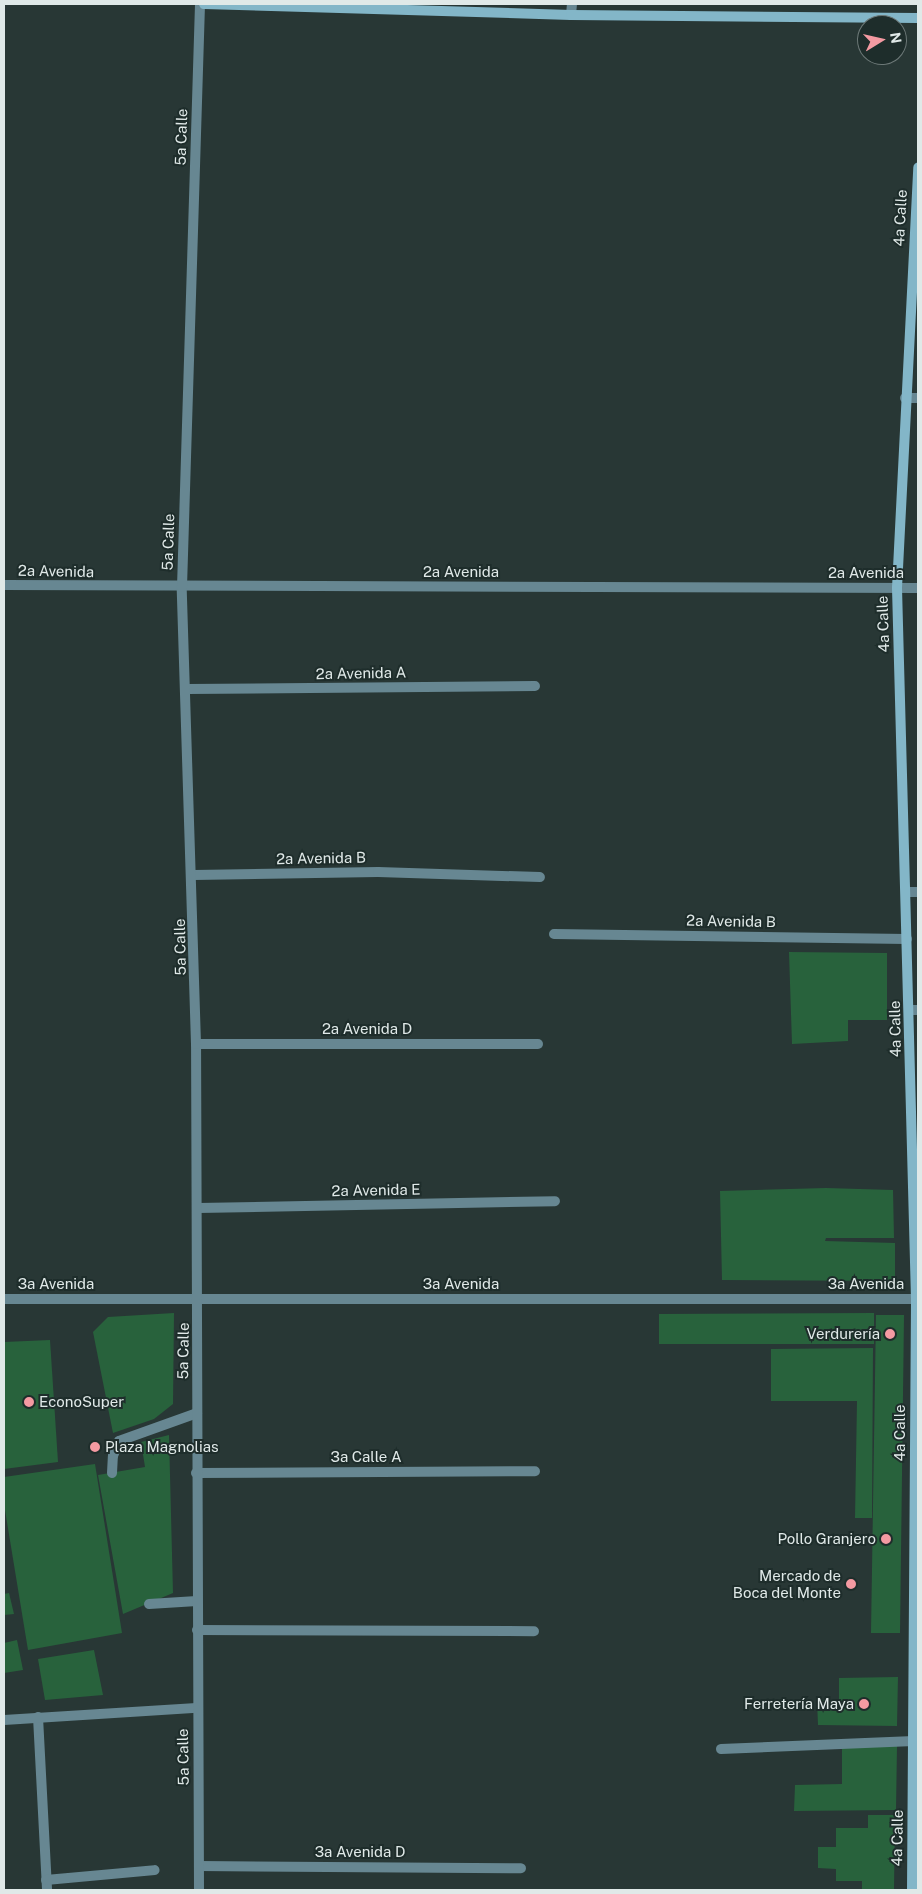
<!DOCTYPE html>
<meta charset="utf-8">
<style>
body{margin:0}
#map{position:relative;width:922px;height:1894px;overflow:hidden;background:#283735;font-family:"Public Sans",sans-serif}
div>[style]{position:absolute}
.building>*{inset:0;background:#28623c}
.service>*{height:10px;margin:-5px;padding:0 5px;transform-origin:5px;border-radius:5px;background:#678792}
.minor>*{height:10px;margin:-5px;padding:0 5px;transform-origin:5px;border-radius:5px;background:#678792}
.secondary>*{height:10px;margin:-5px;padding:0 5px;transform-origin:5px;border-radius:5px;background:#83b6c8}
.dots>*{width:14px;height:14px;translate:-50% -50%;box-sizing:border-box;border:2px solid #1e2d2b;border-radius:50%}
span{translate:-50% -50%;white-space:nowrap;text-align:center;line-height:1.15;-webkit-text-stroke:4px #1e2d2b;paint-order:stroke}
.street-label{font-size:15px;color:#e0e9e8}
.poi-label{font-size:15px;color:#e0e9e8}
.right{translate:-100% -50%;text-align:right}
.left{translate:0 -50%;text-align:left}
.frame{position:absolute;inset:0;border:5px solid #e0e9e8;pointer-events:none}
.north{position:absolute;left:857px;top:15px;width:50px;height:50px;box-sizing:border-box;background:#1e2d2b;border:1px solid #6c7877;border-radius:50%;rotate:81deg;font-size:14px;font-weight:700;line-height:20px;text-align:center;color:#e0e9e8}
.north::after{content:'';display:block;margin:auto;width:18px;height:22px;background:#f49aa2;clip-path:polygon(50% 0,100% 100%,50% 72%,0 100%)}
</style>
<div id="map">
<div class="building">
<i style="clip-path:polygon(789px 952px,887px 953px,887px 1020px,848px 1020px,848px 1041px,792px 1044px)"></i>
<i style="clip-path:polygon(826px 1188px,893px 1190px,894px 1238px,826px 1238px,825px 1241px,895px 1243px,895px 1281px,722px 1280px,720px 1191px)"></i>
<i style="clip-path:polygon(174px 1313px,173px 1404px,154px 1419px,113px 1433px,93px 1332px,108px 1317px)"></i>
<i style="clip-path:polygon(874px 1313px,874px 1344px,659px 1344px,659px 1314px)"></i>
<i style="clip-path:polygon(876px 1315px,904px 1315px,900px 1633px,871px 1633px)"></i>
<i style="clip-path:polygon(50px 1340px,58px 1462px,4px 1469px,4px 1342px)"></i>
<i style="clip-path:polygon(873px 1348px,872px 1518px,855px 1518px,857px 1401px,771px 1401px,771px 1349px)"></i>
<i style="clip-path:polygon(169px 1435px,173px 1593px,123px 1614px,98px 1475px,145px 1467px,141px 1442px)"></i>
<i style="clip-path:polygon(95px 1464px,122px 1633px,28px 1650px,4px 1504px,4px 1477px)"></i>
<i style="clip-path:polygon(9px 1593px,14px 1614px,4px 1615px,4px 1594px)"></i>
<i style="clip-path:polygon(17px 1640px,23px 1670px,4px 1673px,4px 1643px)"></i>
<i style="clip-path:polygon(94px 1650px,103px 1695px,45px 1700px,38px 1659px)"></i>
<i style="clip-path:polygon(898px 1677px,897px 1726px,818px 1725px,817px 1700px,839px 1700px,839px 1678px)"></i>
<i style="clip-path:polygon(842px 1746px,897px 1746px,896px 1810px,794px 1811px,795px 1785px,842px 1784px)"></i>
<i style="clip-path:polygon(868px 1815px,895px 1815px,894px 1890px,862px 1890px,862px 1881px,836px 1881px,836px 1869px,818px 1868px,818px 1847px,836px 1847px,836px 1828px,868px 1828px)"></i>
</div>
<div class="service">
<i style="left:571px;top:15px;width:11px;rotate:-85deg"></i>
<i style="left:112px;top:1473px;width:17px;rotate:-87deg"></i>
<i style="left:113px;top:1456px;width:16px;rotate:-68deg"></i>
<i style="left:119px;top:1441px;width:83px;rotate:-19.7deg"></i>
<i style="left:149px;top:1604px;width:48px;rotate:-3.6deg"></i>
<i style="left:38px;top:1717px;width:173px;rotate:87deg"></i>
<i style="left:4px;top:1720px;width:193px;rotate:-3.6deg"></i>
<i style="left:721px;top:1749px;width:193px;rotate:-2.4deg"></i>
<i style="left:46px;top:1880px;width:109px;rotate:-5.2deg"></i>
</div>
<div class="minor">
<i style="left:905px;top:398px;width:13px"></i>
<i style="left:4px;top:585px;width:914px;rotate:0.19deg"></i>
<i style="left:187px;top:689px;width:348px;rotate:-0.5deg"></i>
<i style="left:194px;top:875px;width:184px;rotate:-0.9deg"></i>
<i style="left:378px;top:872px;width:162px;rotate:1.8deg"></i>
<i style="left:906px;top:892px;width:12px"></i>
<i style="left:554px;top:934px;width:353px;rotate:0.8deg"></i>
<i style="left:910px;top:1010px;width:8px"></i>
<i style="left:196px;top:1044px;width:342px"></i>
<i style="left:198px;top:1208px;width:357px;rotate:-1.1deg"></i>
<i style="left:4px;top:1299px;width:914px"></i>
<i style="left:196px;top:1473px;width:339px;rotate:-0.3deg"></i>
<i style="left:197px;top:1630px;width:337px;rotate:0.2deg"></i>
<i style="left:199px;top:1866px;width:322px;rotate:0.4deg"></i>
<i style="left:199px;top:1890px;width:846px;rotate:-90.2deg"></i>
<i style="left:196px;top:1044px;width:457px;rotate:-91.8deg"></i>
<i style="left:182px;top:587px;width:583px;rotate:-88.23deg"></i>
</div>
<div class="secondary">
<i style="left:204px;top:4px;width:367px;rotate:1.7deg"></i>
<i style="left:571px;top:15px;width:347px;rotate:0.5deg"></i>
<i style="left:912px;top:1890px;width:591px;rotate:-89.61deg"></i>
<i style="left:916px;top:1299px;width:711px;rotate:-91.53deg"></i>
<i style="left:897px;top:588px;width:421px;rotate:-87.1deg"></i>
</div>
<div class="dots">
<i style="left:890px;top:1334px;background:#f49aa2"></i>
<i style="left:29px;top:1402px;background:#f49aa2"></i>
<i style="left:95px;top:1447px;background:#f49aa2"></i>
<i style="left:886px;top:1539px;background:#f49aa2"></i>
<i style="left:851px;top:1584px;background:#f49aa2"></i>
<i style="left:864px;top:1704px;background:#f49aa2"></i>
</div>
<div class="street-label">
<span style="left:181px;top:137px;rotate:-88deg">5a Calle</span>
<span style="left:900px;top:218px;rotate:-87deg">4a Calle</span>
<span style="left:168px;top:542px;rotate:-88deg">5a Calle</span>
<span style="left:56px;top:571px;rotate:1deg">2a Avenida</span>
<span style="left:461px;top:572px">2a Avenida</span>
<span style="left:866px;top:573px">2a Avenida</span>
<span style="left:883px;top:624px;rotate:-92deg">4a Calle</span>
<span style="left:361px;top:673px;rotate:-1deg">2a Avenida A</span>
<span style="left:321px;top:858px;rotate:-1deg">2a Avenida B</span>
<span style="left:731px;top:921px;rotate:1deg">2a Avenida B</span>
<span style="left:180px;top:947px;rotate:-91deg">5a Calle</span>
<span style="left:367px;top:1029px">2a Avenida D</span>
<span style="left:895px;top:1029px;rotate:-91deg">4a Calle</span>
<span style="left:376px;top:1190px;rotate:-1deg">2a Avenida E</span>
<span style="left:56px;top:1284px">3a Avenida</span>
<span style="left:461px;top:1284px">3a Avenida</span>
<span style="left:866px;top:1284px">3a Avenida</span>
<span style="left:183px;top:1351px;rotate:-89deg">5a Calle</span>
<span style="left:900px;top:1433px;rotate:-90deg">4a Calle</span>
<span style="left:366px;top:1457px">3a Calle A</span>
<span style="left:183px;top:1757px;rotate:-91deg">5a Calle</span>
<span style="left:897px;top:1838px;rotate:-89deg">4a Calle</span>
<span style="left:360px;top:1852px">3a Avenida D</span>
</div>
<div class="poi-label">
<span class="right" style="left:880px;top:1334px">Verdurería</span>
<span class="left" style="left:39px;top:1402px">EconoSuper</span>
<span class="left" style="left:105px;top:1447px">Plaza Magnolias</span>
<span class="right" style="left:876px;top:1539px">Pollo Granjero</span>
<span class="right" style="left:841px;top:1584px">Mercado de<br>Boca del Monte</span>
<span class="right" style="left:854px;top:1704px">Ferretería Maya</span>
</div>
<div class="frame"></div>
<div class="north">N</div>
</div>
